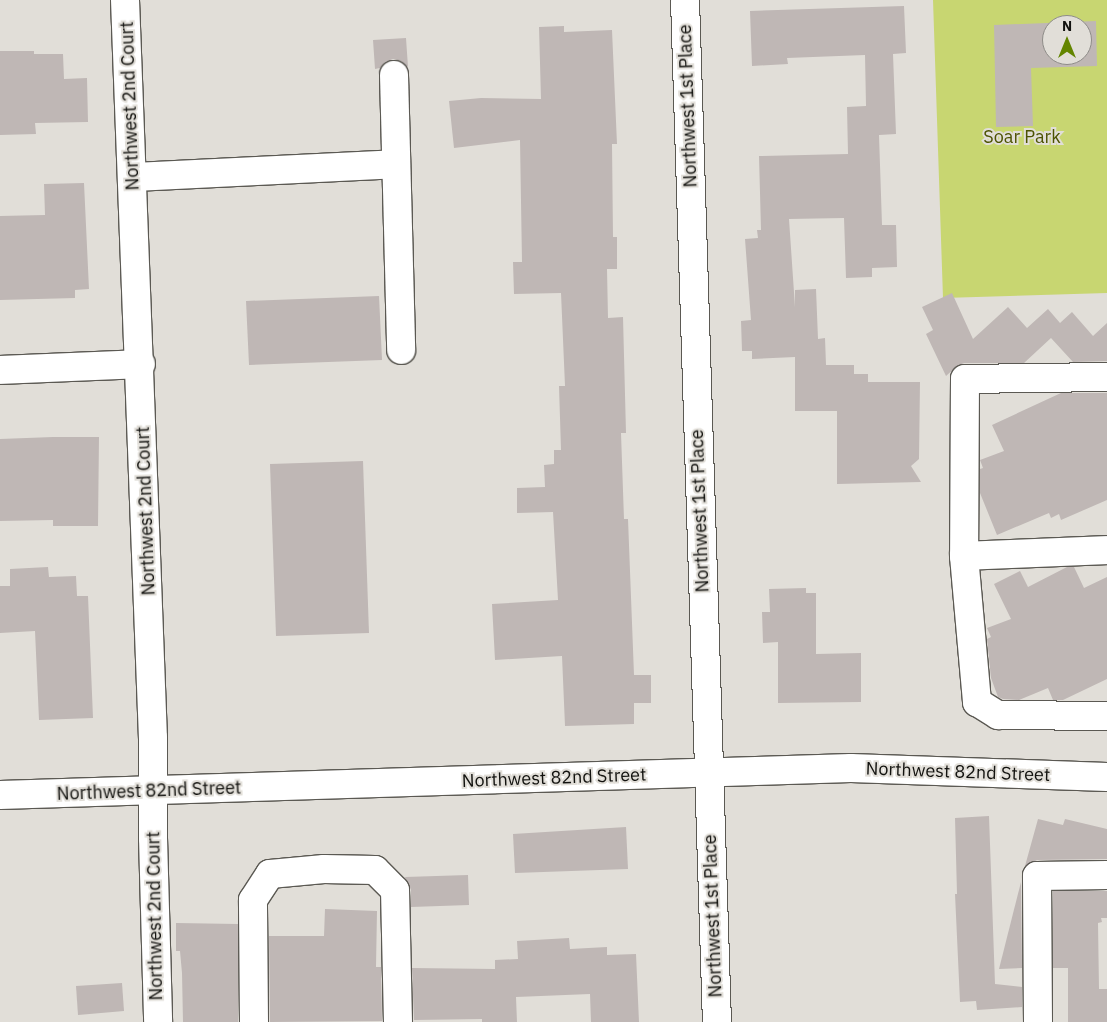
<!DOCTYPE html>
<style>
body{margin:0}
#map{position:relative;width:1107px;height:1022px;overflow:hidden;background:#e1ded8;font-family:"IBM Plex Sans",sans-serif}
div>[style]{position:absolute}
.green>*{inset:0;background:#c8d671}
.building>*{inset:0;background:#bfb7b5}
.roads{filter:drop-shadow(1px 0 #5b5953) drop-shadow(-1px 0 #5b5953) drop-shadow(0 1px #5b5953) drop-shadow(0 -1px #5b5953)}
.minor>*{height:28px;margin:-14px;padding:0 14px;transform-origin:14px;border-radius:14px;background:#fff}
.major>*{height:28px;margin:-14px;padding:0 14px;transform-origin:14px;border-radius:14px;background:#fff}
span{translate:-50% -50%;white-space:nowrap;text-align:center;line-height:1.15;-webkit-text-stroke:4px #e1ded8;paint-order:stroke}
.street-label{font-size:18px;color:#12120f}
.park-label{font-size:18px;color:#4c5301}
.north{position:absolute;left:1042px;top:15px;width:50px;height:50px;box-sizing:border-box;background:#e1ded8;border:1px solid #8e8c88;border-radius:50%;rotate:0deg;font-size:14px;font-weight:700;line-height:20px;text-align:center;color:#12120f}
.north::after{content:'';display:block;margin:auto;width:18px;height:22px;background:#638500;clip-path:polygon(50% 0,100% 100%,50% 72%,0 100%)}
</style>
<div id="map">
<div class="green">
<i style="clip-path:polygon(evenodd,933px 0,1107px 0,1107px 293px,943px 298px,933px 0,1052px 25px,1082px 25px,1082px 55px,1052px 55px,1052px 25px)"></i>
</div>
<div class="building">
<i style="clip-path:polygon(904px 6px,906px 53px,893px 54px,896px 134px,879px 135px,882px 225px,896px 225px,897px 267px,872px 268px,872px 277px,846px 278px,844px 218px,789px 219px,795px 307px,795px 290px,816px 289px,818px 339px,825px 338px,826px 365px,854px 365px,854px 374px,868px 374px,868px 382px,920px 382px,919px 459px,911px 466px,921px 482px,837px 484px,837px 411px,795px 411px,795px 357px,752px 359px,752px 351px,742px 351px,741px 321px,751px 320px,745px 239px,758px 238px,757px 230px,761px 230px,759px 156px,848px 154px,847px 107px,866px 106px,865px 55px,787px 58px,788px 64px,752px 66px,750px 11px)"></i>
<i style="clip-path:polygon(evenodd,1096px 21px,1097px 66px,1031px 68px,1033px 126px,996px 127px,994px 25px,1096px 21px,1052px 25px,1082px 25px,1082px 55px,1052px 55px,1052px 25px)"></i>
<i style="clip-path:polygon(564px 26px,564px 32px,612px 30px,617px 144px,612px 144px,613px 237px,617px 237px,617px 269px,607px 269px,608px 318px,623px 317px,626px 433px,621px 433px,624px 519px,628px 519px,634px 675px,651px 675px,651px 703px,634px 703px,634px 724px,565px 726px,562px 656px,495px 660px,492px 604px,558px 600px,553px 512px,517px 513px,517px 488px,545px 487px,544px 465px,554px 464px,554px 450px,561px 450px,559px 386px,565px 386px,561px 293px,514px 294px,513px 262px,522px 262px,520px 140px,454px 148px,449px 101px,481px 98px,541px 99px,539px 27px)"></i>
<i style="clip-path:polygon(406px 38px,408px 67px,401px 61px,393px 59px,385px 62px,380px 68px,375px 69px,373px 40px)"></i>
<i style="clip-path:polygon(0 51px,34px 51px,34px 54px,63px 54px,64px 79px,87px 78px,88px 122px,35px 123px,36px 134px,0 135px)"></i>
<i style="clip-path:polygon(84px 183px,89px 289px,75px 290px,75px 298px,0 300px,0 216px,45px 215px,44px 184px)"></i>
<i style="clip-path:polygon(952px 293px,973px 339px,1008px 307px,1027px 328px,1048px 309px,1060px 323px,1072px 312px,1093px 336px,1107px 323px,1107px 361px,1073px 362px,1051px 338px,1024px 363px,964px 363px,957px 366px,946px 376px,926px 334px,933px 330px,922px 307px)"></i>
<i style="clip-path:polygon(379px 296px,382px 360px,249px 365px,246px 301px)"></i>
<i style="clip-path:polygon(1061px 393px,1107px 393px,1107px 500px,1061px 520px,1059px 514px,1051px 518px,1049px 513px,997px 535px,980px 493px,980px 469px,983px 468px,980px 460px,1004px 451px,992px 425px)"></i>
<i style="clip-path:polygon(53px 437px,99px 437px,98px 526px,53px 526px,53px 520px,0 521px,0 439px)"></i>
<i style="clip-path:polygon(363px 461px,369px 633px,276px 636px,270px 464px)"></i>
<i style="clip-path:polygon(48px 567px,49px 577px,76px 576px,77px 596px,88px 596px,93px 718px,39px 720px,35px 631px,0 633px,0 586px,10px 586px,10px 569px)"></i>
<i style="clip-path:polygon(1067px 567px,1074px 567px,1084px 588px,1107px 577px,1107px 679px,1063px 700px,1053px 700px,1048px 688px,1019px 700px,1003px 699px,998px 697px,991px 678px,987px 639px,991px 637px,987px 628px,1011px 619px,994px 584px,1020px 571px,1028px 587px)"></i>
<i style="clip-path:polygon(806px 588px,806px 593px,816px 593px,816px 654px,861px 653px,861px 702px,778px 703px,778px 642px,763px 643px,762px 612px,770px 612px,769px 589px)"></i>
<i style="clip-path:polygon(989px 816px,995px 984px,1022px 987px,1022px 1007px,977px 1010px,976px 1001px,960px 1002px,955px 894px,957px 894px,955px 818px)"></i>
<i style="clip-path:polygon(1038px 819px,1063px 825px,1065px 819px,1107px 829px,1107px 859px,1037px 860px,1025px 866px)"></i>
<i style="clip-path:polygon(626px 827px,628px 869px,515px 873px,513px 834px)"></i>
<i style="clip-path:polygon(468px 875px,469px 905px,411px 907px,411px 890px,405px 877px)"></i>
<i style="clip-path:polygon(1021px 882px,1022px 968px,999px 969px)"></i>
<i style="clip-path:polygon(1053px 891px,1107px 891px,1107px 918px,1101px 918px,1102px 922px,1098px 923px,1099px 989px,1107px 989px,1107px 1022px,1068px 1022px,1068px 968px,1053px 968px)"></i>
<i style="clip-path:polygon(325px 909px,377px 911px,376px 967px,381px 967px,382px 1021px,270px 1022px,269px 936px,324px 936px)"></i>
<i style="clip-path:polygon(176px 923px,238px 924px,238px 1022px,183px 1022px,182px 973px,180px 951px,176px 951px)"></i>
<i style="clip-path:polygon(569px 938px,570px 949px,607px 947px,607px 955px,636px 954px,639px 1022px,591px 1022px,590px 994px,516px 997px,517px 1022px,482px 1022px,482px 1019px,414px 1020px,412px 968px,495px 969px,495px 960px,518px 959px,517px 941px)"></i>
<i style="clip-path:polygon(122px 983px,124px 1011px,78px 1015px,76px 986px)"></i>
</div>
<div class="roads">
<div class="minor">
<i style="left:125px;top:0;width:739px;rotate:87.83deg"></i>
<i style="left:153px;top:738px;width:100px;rotate:90deg"></i>
<i style="left:153px;top:838px;width:184px;rotate:88.4deg"></i>
<i style="left:685px;top:0;width:1023px;rotate:88.21deg"></i>
<i style="left:394px;top:75px;width:275px;rotate:88.5deg"></i>
<i style="left:133px;top:177px;width:263px;rotate:-2.8deg"></i>
<i style="left:0;top:370px;width:141px;rotate:-2.4deg"></i>
<i style="left:1107px;top:377px;width:142px;rotate:179.2deg"></i>
<i style="left:965px;top:379px;width:177px;rotate:90.3deg"></i>
<i style="left:964px;top:556px;width:147px;rotate:84.9deg"></i>
<i style="left:977px;top:702px;width:25px;rotate:32deg"></i>
<i style="left:998px;top:715px;width:109px;rotate:0.5deg"></i>
<i style="left:964px;top:556px;width:143px;rotate:-2.4deg"></i>
<i style="left:254px;top:1022px;width:122px;rotate:-90.5deg"></i>
<i style="left:253px;top:900px;width:31px;rotate:-57deg"></i>
<i style="left:270px;top:874px;width:54px;rotate:-5.3deg"></i>
<i style="left:324px;top:869px;width:51px;rotate:1.1deg"></i>
<i style="left:375px;top:870px;width:28px;rotate:45deg"></i>
<i style="left:395px;top:890px;width:132px;rotate:88.7deg"></i>
<i style="left:1038px;top:1022px;width:146px;rotate:-90.4deg"></i>
<i style="left:1037px;top:876px;width:70px;rotate:-0.8deg"></i>
</div>
<div class="major">
<i style="left:0;top:795px;width:851px;rotate:-1.82deg"></i>
<i style="left:851px;top:768px;width:256px;rotate:2deg"></i>
</div>
</div>
<div class="street-label">
<span style="left:130px;top:106px;rotate:-92deg">Northwest 2nd Court</span>
<span style="left:688px;top:106px;rotate:-92deg">Northwest 1st Place</span>
<span style="left:146px;top:511px;rotate:-92deg">Northwest 2nd Court</span>
<span style="left:700px;top:511px;rotate:-92deg">Northwest 1st Place</span>
<span style="left:958px;top:772px;rotate:2deg">Northwest 82nd Street</span>
<span style="left:554px;top:778px;rotate:-2deg">Northwest 82nd Street</span>
<span style="left:149px;top:791px;rotate:-2deg">Northwest 82nd Street</span>
<span style="left:155px;top:916px;rotate:-91deg">Northwest 2nd Court</span>
<span style="left:713px;top:916px;rotate:-92deg">Northwest 1st Place</span>
</div>
<div class="park-label">
<span style="left:1022px;top:137px">Soar Park</span>
</div>
<div class="north">N</div>
</div>
